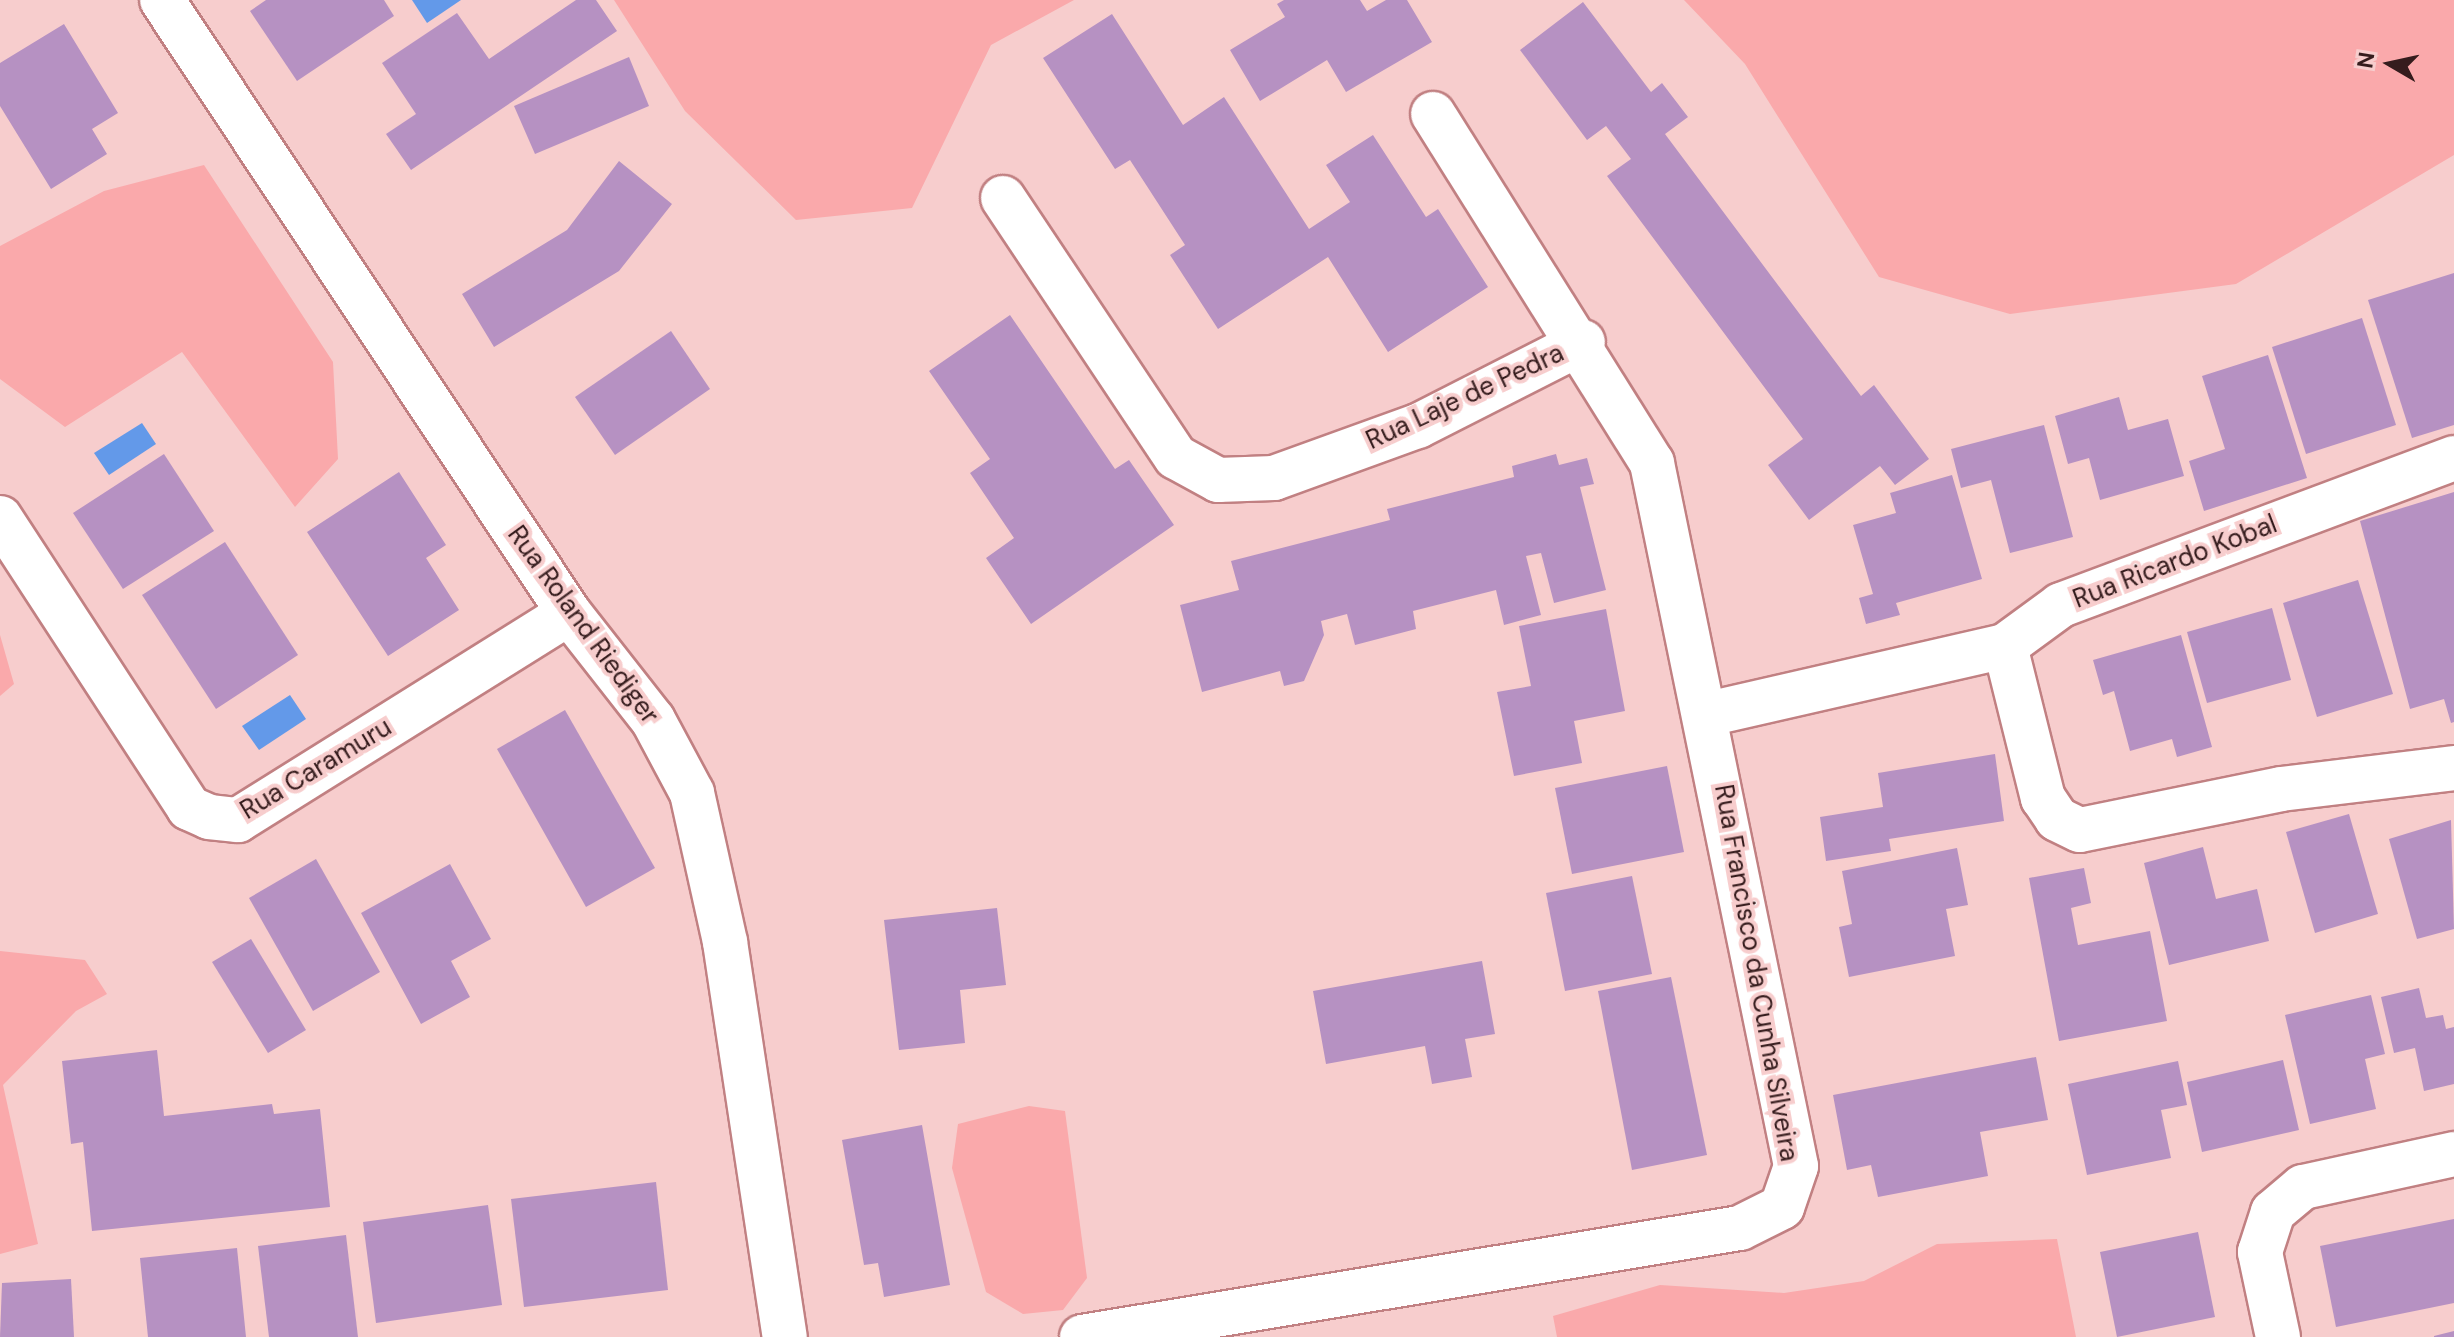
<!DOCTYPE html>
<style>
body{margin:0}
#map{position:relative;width:2454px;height:1337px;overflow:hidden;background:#f7cdcd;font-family:"DM Sans",sans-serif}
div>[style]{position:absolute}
.green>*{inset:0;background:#faa9ab}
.water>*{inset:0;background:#6399e9}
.building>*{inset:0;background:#b691c2}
.roads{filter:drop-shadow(2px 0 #c18082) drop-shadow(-2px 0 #c18082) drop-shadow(0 2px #c18082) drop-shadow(0 -2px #c18082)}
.minor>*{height:44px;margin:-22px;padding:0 22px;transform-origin:22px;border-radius:22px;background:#fff}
span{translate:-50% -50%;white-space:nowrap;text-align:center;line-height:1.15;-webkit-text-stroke:8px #f7cdcd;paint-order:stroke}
.street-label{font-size:26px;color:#351c1d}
.north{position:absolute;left:2350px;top:24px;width:80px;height:80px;-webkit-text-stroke:6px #f7cdcd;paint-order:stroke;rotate:279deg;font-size:22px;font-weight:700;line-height:32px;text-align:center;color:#351c1d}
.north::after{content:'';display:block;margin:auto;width:28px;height:36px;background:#351c1d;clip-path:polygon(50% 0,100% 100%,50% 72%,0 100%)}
</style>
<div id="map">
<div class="green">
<i style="clip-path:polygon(614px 0,1074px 0,991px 45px,912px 208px,796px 220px,685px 111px)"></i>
<i style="clip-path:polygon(1684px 0,2454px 0,2454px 155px,2236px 284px,2010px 314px,1879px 277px,1745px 64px)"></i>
<i style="clip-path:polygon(204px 165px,333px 362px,338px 459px,295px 507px,182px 352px,65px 427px,0 379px,0 246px,104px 191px)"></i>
<i style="clip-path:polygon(0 635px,14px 684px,0 696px)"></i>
<i style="clip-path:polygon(0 951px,85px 960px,107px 994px,76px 1011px,3px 1085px,38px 1244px,0 1254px)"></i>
<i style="clip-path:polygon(1029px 1106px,1065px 1111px,1087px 1278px,1063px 1310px,1023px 1314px,986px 1292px,952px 1168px,958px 1124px)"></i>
<i style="clip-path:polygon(2057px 1239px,2076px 1337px,1557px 1337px,1553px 1316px,1660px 1285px,1784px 1293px,1864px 1281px,1937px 1244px)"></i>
</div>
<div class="water">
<i style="clip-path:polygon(412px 0,461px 0,427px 23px)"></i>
<i style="clip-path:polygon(142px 423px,156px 444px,109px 475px,94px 453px)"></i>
<i style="clip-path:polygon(290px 695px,306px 719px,259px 750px,242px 726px)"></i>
</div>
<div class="building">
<i style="clip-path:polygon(266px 0,384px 0,394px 16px,297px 81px,250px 11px)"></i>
<i style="clip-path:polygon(576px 0,596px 0,617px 31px,411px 170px,386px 134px,416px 114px,382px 63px,457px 13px,489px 59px)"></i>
<i style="clip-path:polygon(1284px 0,1360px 0,1367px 11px,1386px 0,1407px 0,1432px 42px,1346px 92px,1327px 60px,1260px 101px,1230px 50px,1285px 17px,1277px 4px)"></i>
<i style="clip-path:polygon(1583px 2px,1651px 92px,1662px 83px,1688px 117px,1665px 134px,1861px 396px,1874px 385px,1929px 459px,1895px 485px,1880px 466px,1809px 520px,1768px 465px,1803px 439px,1607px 176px,1631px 159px,1606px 126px,1587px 140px,1520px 50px)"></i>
<i style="clip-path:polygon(1112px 14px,1183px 125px,1224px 97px,1309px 229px,1350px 202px,1326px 165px,1373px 135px,1426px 217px,1438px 209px,1488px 287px,1388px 352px,1328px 257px,1218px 329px,1170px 255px,1185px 245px,1130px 160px,1115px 169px,1043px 58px)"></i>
<i style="clip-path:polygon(64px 24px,118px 113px,92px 129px,107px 154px,51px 189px,0 106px,0 63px)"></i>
<i style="clip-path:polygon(629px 57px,649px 106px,535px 154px,514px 106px)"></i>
<i style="clip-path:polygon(619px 161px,672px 204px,619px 271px,494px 347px,462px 294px,567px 230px)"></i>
<i style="clip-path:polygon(2454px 273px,2454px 425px,2412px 438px,2368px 300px)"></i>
<i style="clip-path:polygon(1010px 315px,1115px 469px,1129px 460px,1174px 525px,1031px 624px,986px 558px,1014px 538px,970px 473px,990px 459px,929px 371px)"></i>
<i style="clip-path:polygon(2362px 318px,2396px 425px,2306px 454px,2272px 347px)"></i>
<i style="clip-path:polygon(671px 331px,710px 389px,615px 455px,575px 397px)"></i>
<i style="clip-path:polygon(2268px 355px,2307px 478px,2204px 511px,2189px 461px,2225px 449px,2202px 376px)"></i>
<i style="clip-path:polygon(2119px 397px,2128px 430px,2168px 419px,2184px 476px,2100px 500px,2089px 458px,2068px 464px,2055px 416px)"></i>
<i style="clip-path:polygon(2044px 425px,2073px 537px,2010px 553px,1991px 480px,1961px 488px,1951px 449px)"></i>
<i style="clip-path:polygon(164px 454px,214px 531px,123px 589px,73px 513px)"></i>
<i style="clip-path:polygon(1556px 454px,1559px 465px,1587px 458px,1594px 484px,1580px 487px,1606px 590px,1554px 603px,1541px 553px,1526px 556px,1541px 615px,1504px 625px,1496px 590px,1413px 611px,1416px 629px,1355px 645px,1347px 614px,1321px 621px,1324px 635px,1304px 681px,1284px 686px,1280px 671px,1202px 692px,1180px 605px,1239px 590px,1231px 561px,1390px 520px,1387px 509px,1514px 477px,1512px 466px)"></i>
<i style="clip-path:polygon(399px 472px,446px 545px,426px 558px,459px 610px,388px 656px,307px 532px)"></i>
<i style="clip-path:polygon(1952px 475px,1982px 579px,1896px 603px,1900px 615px,1866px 624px,1859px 598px,1873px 594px,1853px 525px,1896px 513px,1890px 493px)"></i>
<i style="clip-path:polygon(2454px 492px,2454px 722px,2451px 723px,2444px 699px,2410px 709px,2360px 521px)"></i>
<i style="clip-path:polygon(225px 542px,298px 655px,216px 709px,142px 595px)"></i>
<i style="clip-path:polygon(2358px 580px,2393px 694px,2317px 717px,2283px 603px)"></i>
<i style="clip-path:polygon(2272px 608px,2291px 680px,2207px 703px,2187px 632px)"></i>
<i style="clip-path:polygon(1606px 609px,1625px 711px,1574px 721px,1582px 763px,1514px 776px,1497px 692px,1531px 686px,1519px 626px)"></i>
<i style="clip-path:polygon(2181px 635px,2212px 747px,2177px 757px,2172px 739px,2130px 751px,2114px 691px,2103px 695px,2093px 660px)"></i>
<i style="clip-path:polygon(565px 710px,655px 868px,586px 907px,497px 749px)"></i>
<i style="clip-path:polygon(1995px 754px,2004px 821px,1889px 839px,1891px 851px,1826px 861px,1820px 817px,1883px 807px,1878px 773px)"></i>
<i style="clip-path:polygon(1667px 766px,1684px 852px,1572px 874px,1555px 788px)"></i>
<i style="clip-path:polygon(2349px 814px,2378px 914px,2315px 933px,2286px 832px)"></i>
<i style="clip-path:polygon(2451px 820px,2454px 929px,2417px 939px,2389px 839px)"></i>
<i style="clip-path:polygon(2203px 847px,2216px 899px,2257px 889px,2269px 941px,2169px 965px,2144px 863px)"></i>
<i style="clip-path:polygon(1957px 848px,1968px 905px,1946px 909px,1955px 956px,1849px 977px,1839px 927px,1852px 924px,1842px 871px)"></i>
<i style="clip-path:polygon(316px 859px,380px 972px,313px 1011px,249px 898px)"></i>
<i style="clip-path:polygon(450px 864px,491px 939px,451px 961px,470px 997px,421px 1024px,361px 913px)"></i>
<i style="clip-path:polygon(2084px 868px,2091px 903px,2071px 908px,2078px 945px,2150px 931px,2167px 1021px,2059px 1041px,2029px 878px)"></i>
<i style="clip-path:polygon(1632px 876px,1652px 974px,1565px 991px,1546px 893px)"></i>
<i style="clip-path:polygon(997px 908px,1006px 985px,960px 990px,965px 1043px,899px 1050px,884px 920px)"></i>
<i style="clip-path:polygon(251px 939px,306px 1030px,268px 1053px,212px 962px)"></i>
<i style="clip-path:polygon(1482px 961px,1495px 1034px,1465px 1039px,1472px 1077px,1432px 1084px,1425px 1046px,1326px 1064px,1313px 991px)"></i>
<i style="clip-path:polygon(1671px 977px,1707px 1155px,1632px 1170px,1598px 991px)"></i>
<i style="clip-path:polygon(2419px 988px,2426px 1018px,2443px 1015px,2446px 1029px,2454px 1027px,2454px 1084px,2424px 1091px,2415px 1048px,2394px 1053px,2381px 997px)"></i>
<i style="clip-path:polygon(2371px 995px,2385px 1054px,2365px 1059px,2376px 1109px,2310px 1124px,2285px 1015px)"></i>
<i style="clip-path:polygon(157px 1050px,164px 1116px,272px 1104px,274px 1114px,320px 1109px,330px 1207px,92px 1231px,83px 1142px,71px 1144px,62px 1061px)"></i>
<i style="clip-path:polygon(2036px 1057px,2048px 1120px,1980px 1132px,1988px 1176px,1878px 1197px,1871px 1165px,1847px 1170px,1833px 1095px)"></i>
<i style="clip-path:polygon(2283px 1060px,2299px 1130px,2202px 1152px,2187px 1082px)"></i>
<i style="clip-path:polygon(2178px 1061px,2187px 1105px,2161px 1110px,2171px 1158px,2087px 1175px,2068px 1084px)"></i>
<i style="clip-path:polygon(922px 1125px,950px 1285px,884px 1297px,878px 1263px,864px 1265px,842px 1140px)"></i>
<i style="clip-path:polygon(656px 1182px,668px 1290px,524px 1307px,511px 1199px)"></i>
<i style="clip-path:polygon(488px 1205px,502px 1305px,376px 1323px,363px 1222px)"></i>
<i style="clip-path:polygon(2454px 1219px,2454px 1303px,2336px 1327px,2320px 1246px)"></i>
<i style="clip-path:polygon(2198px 1232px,2215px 1317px,2117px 1337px,2100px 1252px)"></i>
<i style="clip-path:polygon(346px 1235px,358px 1337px,269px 1337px,258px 1246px)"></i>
<i style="clip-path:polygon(237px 1248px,246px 1337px,148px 1337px,140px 1258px)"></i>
<i style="clip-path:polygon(71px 1279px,74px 1337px,0 1337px,2px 1283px)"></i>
<i style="clip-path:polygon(2454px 1331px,2454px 1337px,2434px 1337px,2434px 1336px)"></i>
</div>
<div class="roads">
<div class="minor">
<i style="left:162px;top:0;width:736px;rotate:56.42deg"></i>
<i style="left:569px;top:613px;width:136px;rotate:51.9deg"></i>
<i style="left:653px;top:720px;width:83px;rotate:61.9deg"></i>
<i style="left:692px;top:793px;width:153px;rotate:77.5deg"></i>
<i style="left:725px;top:942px;width:400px;rotate:81.4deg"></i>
<i style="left:1003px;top:198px;width:311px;rotate:56.3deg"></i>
<i style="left:1176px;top:457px;width:48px;rotate:28.7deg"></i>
<i style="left:1218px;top:480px;width:56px;rotate:-2deg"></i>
<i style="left:1274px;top:478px;width:153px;rotate:-19.9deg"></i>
<i style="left:1418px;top:426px;width:185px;rotate:-27deg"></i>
<i style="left:2454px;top:458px;width:420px;rotate:159.5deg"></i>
<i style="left:2061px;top:605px;width:69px;rotate:143.8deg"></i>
<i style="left:2005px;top:646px;width:157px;rotate:76deg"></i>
<i style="left:2043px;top:798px;width:25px;rotate:56deg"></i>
<i style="left:2057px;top:819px;width:25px;rotate:26deg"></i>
<i style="left:2080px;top:830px;width:205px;rotate:-11.5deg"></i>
<i style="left:2281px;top:789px;width:174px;rotate:-6.9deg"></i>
<i style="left:0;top:518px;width:346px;rotate:56.9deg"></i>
<i style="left:189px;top:808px;width:22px;rotate:24deg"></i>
<i style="left:209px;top:817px;width:29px;rotate:6deg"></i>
<i style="left:238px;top:820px;width:390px;rotate:-32deg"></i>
<i style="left:1708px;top:714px;width:305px;rotate:-12.9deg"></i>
<i style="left:1082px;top:1337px;width:667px;rotate:-9.41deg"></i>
<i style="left:1740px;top:1228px;width:47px;rotate:-26.6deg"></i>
<i style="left:1782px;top:1207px;width:43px;rotate:-71.1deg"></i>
<i style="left:1796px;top:1166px;width:718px;rotate:-101.58deg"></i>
<i style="left:1652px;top:463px;width:412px;rotate:-122.1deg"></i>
<i style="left:2278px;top:1337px;width:87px;rotate:-102deg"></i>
<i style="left:2260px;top:1252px;width:42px;rotate:-72deg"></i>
<i style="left:2273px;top:1212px;width:39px;rotate:-40deg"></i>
<i style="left:2303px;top:1187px;width:155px;rotate:-12.3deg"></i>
</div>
</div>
<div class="street-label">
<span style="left:1465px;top:397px;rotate:-25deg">Rua Laje de Pedra</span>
<span style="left:2175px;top:562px;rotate:-21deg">Rua Ricardo Kobal</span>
<span style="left:583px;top:625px;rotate:54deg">Rua Roland Riediger</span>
<span style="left:316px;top:769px;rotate:-31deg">Rua Caramuru</span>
<span style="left:1756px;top:973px;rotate:80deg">Rua Francisco da Cunha Silveira</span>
</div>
<div class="north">N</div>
</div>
